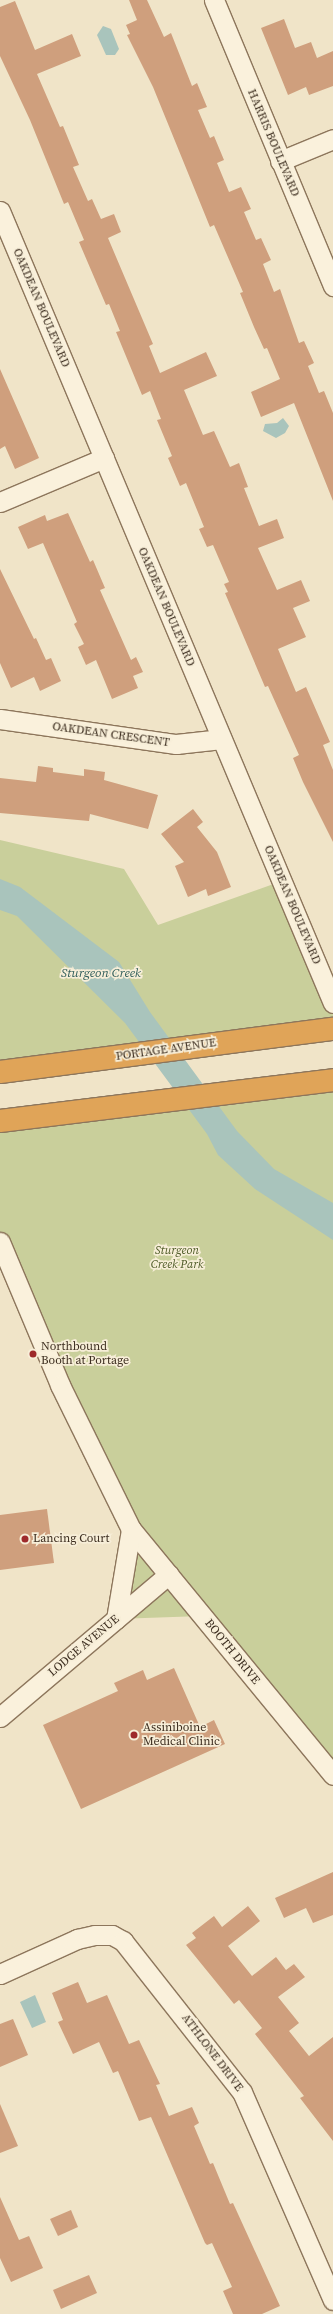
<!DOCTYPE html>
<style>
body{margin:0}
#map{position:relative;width:333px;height:2314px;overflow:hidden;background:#f0e4c8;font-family:"Source Serif 4",serif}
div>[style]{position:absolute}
.green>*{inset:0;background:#c9cf9b}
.water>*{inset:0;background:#a9c4bc}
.building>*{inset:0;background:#cf9f7d}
.roads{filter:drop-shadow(1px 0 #8d765c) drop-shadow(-1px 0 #8d765c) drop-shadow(0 1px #8d765c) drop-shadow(0 -1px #8d765c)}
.street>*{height:19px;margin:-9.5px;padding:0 9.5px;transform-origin:9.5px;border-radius:9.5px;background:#faf1dc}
.highway>*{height:22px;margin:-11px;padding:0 11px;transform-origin:11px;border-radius:11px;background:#e0a458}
.dots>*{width:11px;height:11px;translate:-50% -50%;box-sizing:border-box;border:2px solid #f7eed8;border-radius:50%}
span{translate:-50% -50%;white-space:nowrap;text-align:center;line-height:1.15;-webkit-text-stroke:3.5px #f7eed8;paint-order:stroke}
.street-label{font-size:12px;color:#3d2e20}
.park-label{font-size:12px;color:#4d5a26;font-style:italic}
.poi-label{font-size:12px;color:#3d2e20}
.left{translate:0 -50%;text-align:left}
.water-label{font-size:13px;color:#2f5d5a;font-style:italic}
</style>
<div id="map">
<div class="green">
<i style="clip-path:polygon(0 840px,124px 869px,158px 925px,282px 881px,333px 1003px,333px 1029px,0 1072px)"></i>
<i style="clip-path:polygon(333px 1080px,333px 1775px,202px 1616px,116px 1619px,131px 1528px,0 1242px,0 1121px)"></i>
</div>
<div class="water">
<i style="clip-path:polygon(103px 26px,111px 29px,119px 49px,115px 55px,106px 55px,97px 35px)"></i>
<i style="clip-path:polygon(283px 418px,289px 426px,285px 433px,276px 438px,263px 431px,265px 424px,277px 423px)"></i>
<i style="clip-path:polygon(0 879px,20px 887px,119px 962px,150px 1012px,237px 1131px,274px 1169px,333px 1203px,333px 1240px,255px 1189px,218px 1155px,207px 1134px,125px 1023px,17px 916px,0 910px)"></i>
<i style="clip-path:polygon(35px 1995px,46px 2022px,32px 2028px,20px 2002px)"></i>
</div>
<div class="building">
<i style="clip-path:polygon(129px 0,147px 0,164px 37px,171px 33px,192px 86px,197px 83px,207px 107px,198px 110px,210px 138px,214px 136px,224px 160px,217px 163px,229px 192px,241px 187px,251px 209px,244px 212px,256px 240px,261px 238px,271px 260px,263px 264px,274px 292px,280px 289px,299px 343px,304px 341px,314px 363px,308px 366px,319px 393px,324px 391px,333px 413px,333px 501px,294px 403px,261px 417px,251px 392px,280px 379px,267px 348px,264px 349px,254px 327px,240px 293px,243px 292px,214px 225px,210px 227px,153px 87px,127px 35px,130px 34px,126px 25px,137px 20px)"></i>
<i style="clip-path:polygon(15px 1px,35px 50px,72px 34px,81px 56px,37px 74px,60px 127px,63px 126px,79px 165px,73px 167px,88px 201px,92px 199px,101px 219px,114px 214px,121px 232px,108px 238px,153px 344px,149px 346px,160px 373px,206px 352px,217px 376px,184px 390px,203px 435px,214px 431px,230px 467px,239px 463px,248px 487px,244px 488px,259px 526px,277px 519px,284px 538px,258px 548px,277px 590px,301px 580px,310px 601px,293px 608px,306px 637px,278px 649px,296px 692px,306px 687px,330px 742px,323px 745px,333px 770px,333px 842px,303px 782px,293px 758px,299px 755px,268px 686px,265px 687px,225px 593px,228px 592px,224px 584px,229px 582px,213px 545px,207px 547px,199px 529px,204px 527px,186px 483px,180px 486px,168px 458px,172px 456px,157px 420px,161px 419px,150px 391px,142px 395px,116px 332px,120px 331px,109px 304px,106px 305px,79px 242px,84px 240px,68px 202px,64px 204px,30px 120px,0 56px,0 7px)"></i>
<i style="clip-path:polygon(284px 19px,295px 48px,311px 42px,317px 58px,333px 51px,333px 86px,309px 95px,306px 87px,288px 95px,261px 28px)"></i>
<i style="clip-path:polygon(0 369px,39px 458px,15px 469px,5px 446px,0 449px)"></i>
<i style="clip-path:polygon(68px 513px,90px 562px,93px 560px,105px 588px,100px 590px,131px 660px,136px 657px,143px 672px,133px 676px,138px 688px,112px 699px,96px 660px,86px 665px,78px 647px,84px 644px,74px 624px,77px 622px,43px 543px,28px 549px,18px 527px,45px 515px,47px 521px)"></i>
<i style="clip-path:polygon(0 569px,34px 639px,36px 638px,46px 660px,51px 658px,61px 681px,40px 691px,34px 677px,11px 688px,0 663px)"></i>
<i style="clip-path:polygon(38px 766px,53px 768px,53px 772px,84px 776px,84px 769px,105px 772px,104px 780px,158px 795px,148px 829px,90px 814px,89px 821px,0 813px,0 778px,36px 782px)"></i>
<i style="clip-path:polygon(193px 809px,203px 822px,197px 827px,217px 852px,231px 887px,208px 896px,206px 889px,188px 897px,175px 866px,184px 862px,161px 834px)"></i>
<i style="clip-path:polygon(47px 1509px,54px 1563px,0 1570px,0 1515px)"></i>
<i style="clip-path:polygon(174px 1668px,200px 1727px,214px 1720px,225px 1744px,81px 1809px,43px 1725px,118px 1691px,114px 1683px,143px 1670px,147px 1680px)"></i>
<i style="clip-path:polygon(333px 1872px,333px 1915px,313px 1923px,306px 1908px,284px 1918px,275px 1898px)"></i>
<i style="clip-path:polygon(248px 1906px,260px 1921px,228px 1946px,252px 1976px,276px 1957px,286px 1970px,294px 1964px,305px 1977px,278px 1997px,299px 2023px,289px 2031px,309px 2056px,333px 2037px,333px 2141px,300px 2098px,304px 2096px,255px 2034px,262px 2028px,239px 2000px,234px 2004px,186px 1945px,196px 1938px,192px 1933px,214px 1916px,222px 1927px)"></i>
<i style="clip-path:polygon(78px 1982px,87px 2003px,107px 1995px,129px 2044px,139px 2040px,160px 2084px,156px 2085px,169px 2116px,192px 2107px,199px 2123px,194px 2126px,210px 2164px,213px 2163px,230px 2204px,233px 2203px,280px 2306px,262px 2314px,233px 2314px,223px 2291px,232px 2287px,212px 2243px,207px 2245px,205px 2243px,151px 2117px,139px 2121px,118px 2071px,113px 2073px,99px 2042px,73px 2054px,58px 2022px,63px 2020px,52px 1993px)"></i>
<i style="clip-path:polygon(13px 2019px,28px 2055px,0 2067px,0 2024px)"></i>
<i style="clip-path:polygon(0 2104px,18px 2146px,0 2153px)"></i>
<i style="clip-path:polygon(0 2197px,19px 2240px,29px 2236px,43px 2268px,11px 2282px,0 2258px)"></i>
<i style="clip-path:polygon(71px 2210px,78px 2227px,58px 2236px,50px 2219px)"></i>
<i style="clip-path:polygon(89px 2275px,97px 2293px,61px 2309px,53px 2290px)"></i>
</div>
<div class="roads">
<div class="street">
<i style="left:214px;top:0;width:310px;rotate:67.4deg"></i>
<i style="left:280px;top:161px;width:57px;rotate:-22.5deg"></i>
<i style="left:0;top:211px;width:859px;rotate:67.2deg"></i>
<i style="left:0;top:502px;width:113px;rotate:-22.9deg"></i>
<i style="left:0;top:719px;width:178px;rotate:8.1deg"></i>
<i style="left:176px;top:744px;width:46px;rotate:-6.2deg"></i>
<i style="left:0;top:1242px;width:155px;rotate:67.2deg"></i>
<i style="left:60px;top:1385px;width:161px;rotate:63.8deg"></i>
<i style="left:131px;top:1529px;width:318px;rotate:50.6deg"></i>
<i style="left:116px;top:1619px;width:91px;rotate:-80.5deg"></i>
<i style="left:0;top:1717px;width:221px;rotate:-40.2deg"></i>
<i style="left:0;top:1974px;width:85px;rotate:-24.4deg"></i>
<i style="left:77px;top:1939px;width:18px;rotate:-13deg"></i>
<i style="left:95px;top:1935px;width:17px"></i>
<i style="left:112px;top:1935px;width:13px;rotate:29deg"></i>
<i style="left:123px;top:1941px;width:192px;rotate:51.8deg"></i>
<i style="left:242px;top:2092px;width:227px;rotate:66.4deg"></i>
</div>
<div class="highway">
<i style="left:0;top:1072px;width:336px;rotate:-7.4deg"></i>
<i style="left:0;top:1121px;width:336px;rotate:-7deg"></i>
</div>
</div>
<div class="dots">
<i style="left:33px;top:1354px;background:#9e2a2b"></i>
<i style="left:25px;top:1539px;background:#9e2a2b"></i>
<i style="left:134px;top:1735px;background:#9e2a2b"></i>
</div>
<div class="street-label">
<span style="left:273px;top:143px;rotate:67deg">HARRIS BOULEVARD</span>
<span style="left:41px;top:308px;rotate:67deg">OAKDEAN BOULEVARD</span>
<span style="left:166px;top:607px;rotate:67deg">OAKDEAN BOULEVARD</span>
<span style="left:111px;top:735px;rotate:8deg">OAKDEAN CRESCENT</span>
<span style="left:292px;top:905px;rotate:67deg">OAKDEAN BOULEVARD</span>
<span style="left:166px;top:1050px;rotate:-8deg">PORTAGE AVENUE</span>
<span style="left:84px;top:1646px;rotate:-40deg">LODGE AVENUE</span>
<span style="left:232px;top:1652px;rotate:51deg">BOOTH DRIVE</span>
<span style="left:212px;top:2053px;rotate:53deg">ATHLONE DRIVE</span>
</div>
<div class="park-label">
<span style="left:177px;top:1258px">Sturgeon<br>Creek Park</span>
</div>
<div class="poi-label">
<span class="left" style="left:41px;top:1354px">Northbound<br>Booth at Portage</span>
<span class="left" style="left:33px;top:1539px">Lancing Court</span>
<span class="left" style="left:143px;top:1735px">Assiniboine<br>Medical Clinic</span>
</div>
<div class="water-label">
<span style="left:101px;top:973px">Sturgeon Creek</span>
</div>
</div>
